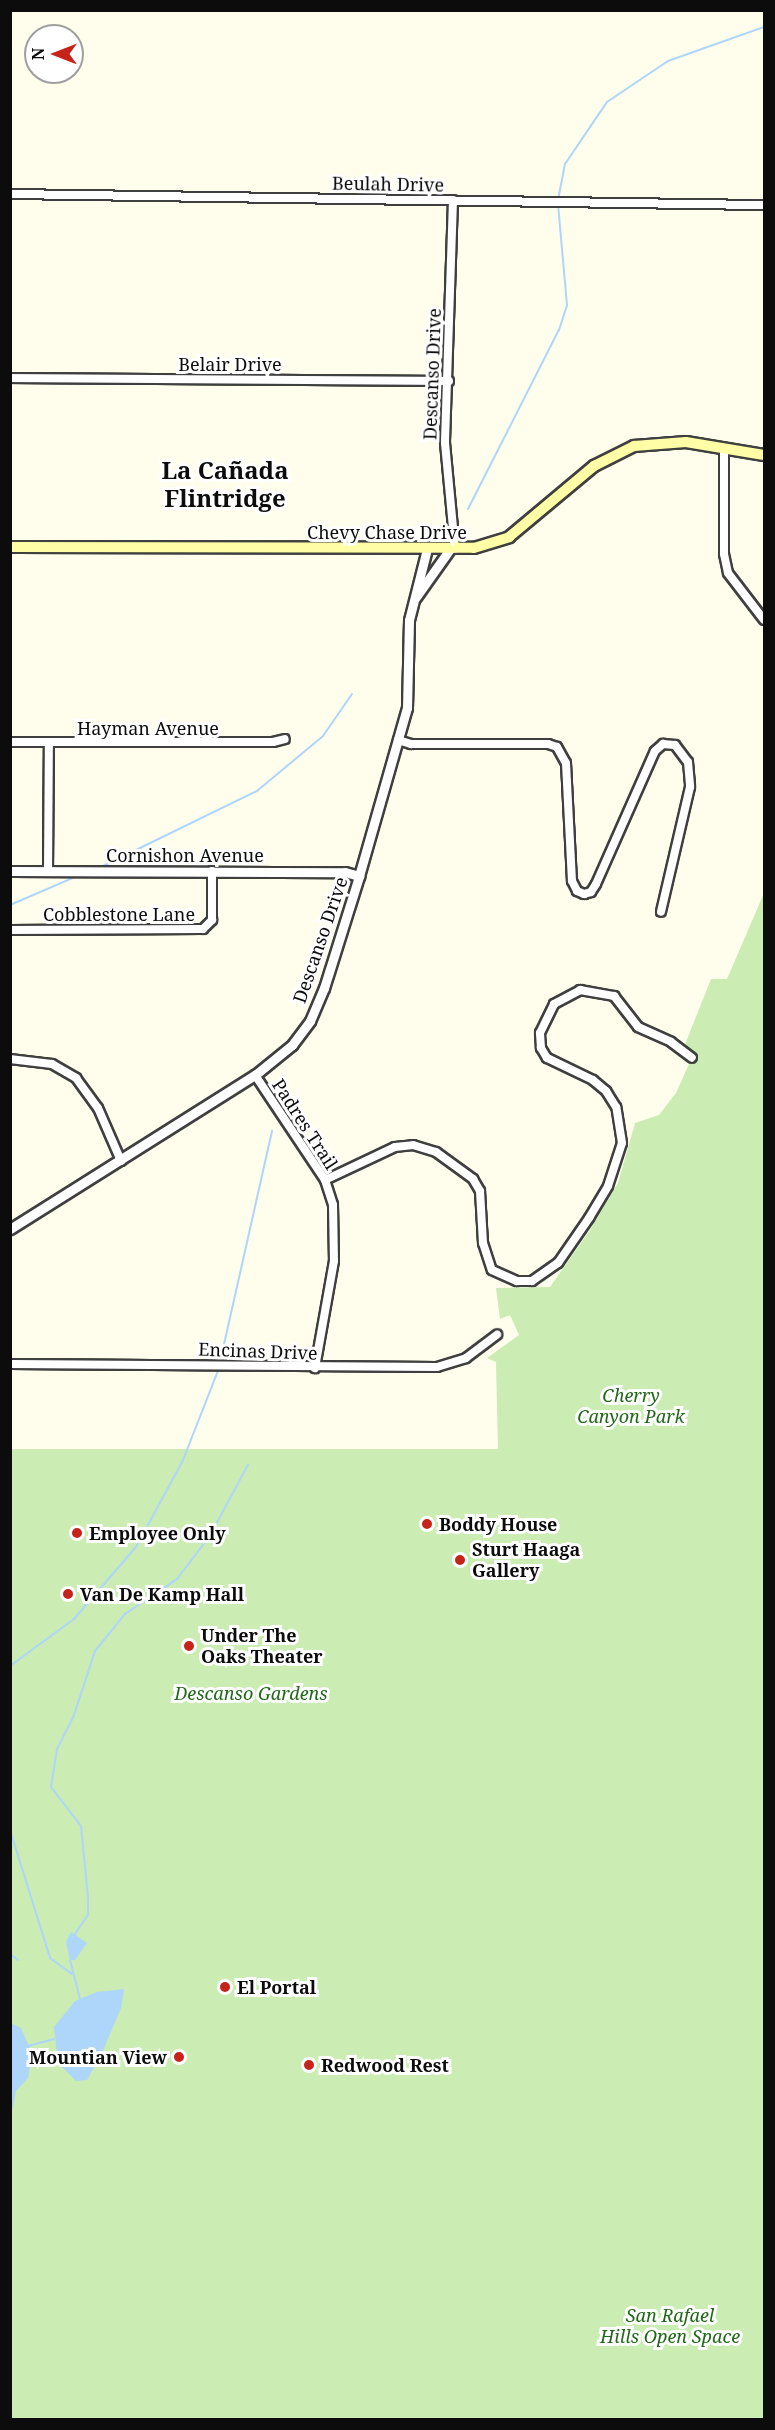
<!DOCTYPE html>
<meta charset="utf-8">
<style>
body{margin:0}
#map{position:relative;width:775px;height:2430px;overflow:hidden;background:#fffdec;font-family:"Noto Serif",serif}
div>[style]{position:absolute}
.green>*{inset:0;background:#cbecb3}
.water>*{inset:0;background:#add6fa}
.stream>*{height:2px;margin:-1px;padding:0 1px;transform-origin:1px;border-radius:1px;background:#add6fa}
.roads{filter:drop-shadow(2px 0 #3f3f3f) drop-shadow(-2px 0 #3f3f3f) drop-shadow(0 2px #3f3f3f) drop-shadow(0 -2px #3f3f3f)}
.minor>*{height:8px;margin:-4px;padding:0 4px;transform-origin:4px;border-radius:4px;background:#fff}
.tertiary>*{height:9px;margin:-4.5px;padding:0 4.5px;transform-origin:4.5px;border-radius:4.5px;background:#fff}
.secondary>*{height:10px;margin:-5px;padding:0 5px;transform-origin:5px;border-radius:5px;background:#fffea7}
.dots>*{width:16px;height:16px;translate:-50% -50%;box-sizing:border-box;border:3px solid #fff;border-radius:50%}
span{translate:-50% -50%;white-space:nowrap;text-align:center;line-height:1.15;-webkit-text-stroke:6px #fff;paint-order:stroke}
.street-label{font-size:18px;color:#0c0c0c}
.park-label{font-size:18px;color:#216819;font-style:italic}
.poi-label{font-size:18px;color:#0c0c0c;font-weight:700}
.left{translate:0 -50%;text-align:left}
.right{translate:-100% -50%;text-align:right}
.district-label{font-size:24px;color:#0c0c0c;font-weight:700}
.frame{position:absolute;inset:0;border:12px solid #0c0c0c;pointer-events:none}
.north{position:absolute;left:24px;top:24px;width:60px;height:60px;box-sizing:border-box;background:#fff;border:2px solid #9e9e9e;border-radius:50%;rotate:270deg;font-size:16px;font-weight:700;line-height:24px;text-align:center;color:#0c0c0c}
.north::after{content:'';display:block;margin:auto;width:21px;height:27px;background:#c6241b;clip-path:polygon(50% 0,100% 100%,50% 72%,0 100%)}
</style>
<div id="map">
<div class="green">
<i style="clip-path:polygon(764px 893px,764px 2419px,11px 2419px,10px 1449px,498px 1449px,496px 1362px,487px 1358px,519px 1335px,510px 1315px,500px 1319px,496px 1288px,550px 1287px,590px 1230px,618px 1183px,635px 1123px,659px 1115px,676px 1093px,689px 1064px,686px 1042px,711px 979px,727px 979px)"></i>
</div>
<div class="water">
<i style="clip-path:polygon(71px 1932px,87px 1943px,75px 1960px,70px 1960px,66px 1942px)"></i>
<i style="clip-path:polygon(124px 1989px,121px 2008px,102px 2053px,87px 2080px,76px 2081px,58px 2063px,54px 2027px,75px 2001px,97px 1992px)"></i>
<i style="clip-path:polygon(11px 2023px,21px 2028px,32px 2053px,28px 2078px,16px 2091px,11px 2117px)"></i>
</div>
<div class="stream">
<i style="left:558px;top:200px;width:37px;rotate:-79deg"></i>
<i style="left:565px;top:164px;width:75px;rotate:-55.9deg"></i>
<i style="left:607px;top:102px;width:73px;rotate:-33.9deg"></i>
<i style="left:668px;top:61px;width:102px;rotate:-19.5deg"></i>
<i style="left:468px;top:509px;width:201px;rotate:-63.1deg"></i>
<i style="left:559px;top:330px;width:26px;rotate:-72deg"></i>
<i style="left:567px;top:305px;width:100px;rotate:-95.1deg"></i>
<i style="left:99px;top:868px;width:176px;rotate:-26deg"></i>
<i style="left:257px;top:791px;width:86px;rotate:-39.8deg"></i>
<i style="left:323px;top:736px;width:51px;rotate:-55.4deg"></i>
<i style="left:10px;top:905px;width:78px;rotate:-23.3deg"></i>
<i style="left:220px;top:1362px;width:237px;rotate:-77.3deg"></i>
<i style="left:10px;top:1666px;width:79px;rotate:-36.3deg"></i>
<i style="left:74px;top:1619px;width:95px;rotate:-49.3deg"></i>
<i style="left:136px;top:1547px;width:99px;rotate:-61.6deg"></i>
<i style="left:183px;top:1460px;width:99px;rotate:-68.6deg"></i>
<i style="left:10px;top:1830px;width:134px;rotate:72.6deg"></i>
<i style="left:50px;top:1958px;width:27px;rotate:36deg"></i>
<i style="left:75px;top:1934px;width:23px;rotate:-56deg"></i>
<i style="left:88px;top:1915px;width:18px;rotate:-90deg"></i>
<i style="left:88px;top:1897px;width:71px;rotate:-95.6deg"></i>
<i style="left:81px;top:1826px;width:49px;rotate:-127.6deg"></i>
<i style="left:51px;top:1787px;width:38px;rotate:-81deg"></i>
<i style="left:57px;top:1749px;width:35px;rotate:-63deg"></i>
<i style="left:73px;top:1718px;width:71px;rotate:-71.8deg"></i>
<i style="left:95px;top:1651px;width:48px;rotate:-51deg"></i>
<i style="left:125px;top:1614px;width:63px;rotate:-33.9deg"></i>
<i style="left:177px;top:1579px;width:53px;rotate:-52.7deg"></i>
<i style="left:209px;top:1537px;width:82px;rotate:-61.6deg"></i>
<i style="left:10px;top:1954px;width:10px;rotate:37deg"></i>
<i style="left:70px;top:1960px;width:40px;rotate:75.6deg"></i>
<i style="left:28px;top:2046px;width:27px;rotate:-15deg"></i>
</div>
<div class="roads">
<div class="minor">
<i style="left:10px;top:194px;width:754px;rotate:0.84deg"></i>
<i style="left:453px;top:200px;width:243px;rotate:91.9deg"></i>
<i style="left:445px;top:443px;width:106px;rotate:84.6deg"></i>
<i style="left:10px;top:378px;width:439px;rotate:0.4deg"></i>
<i style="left:724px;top:448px;width:106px;rotate:90deg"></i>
<i style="left:724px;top:554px;width:19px;rotate:78deg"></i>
<i style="left:728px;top:573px;width:59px;rotate:52.5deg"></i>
<i style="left:398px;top:740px;width:14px;rotate:17deg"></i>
<i style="left:411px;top:744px;width:137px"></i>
<i style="left:548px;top:744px;width:9px;rotate:18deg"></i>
<i style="left:557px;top:747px;width:18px;rotate:61deg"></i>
<i style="left:566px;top:763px;width:118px;rotate:87.1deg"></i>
<i style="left:572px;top:881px;width:11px;rotate:63deg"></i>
<i style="left:577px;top:891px;width:8px;rotate:23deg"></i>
<i style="left:584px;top:894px;width:7px;rotate:-16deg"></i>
<i style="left:591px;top:892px;width:9px;rotate:-58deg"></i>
<i style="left:596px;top:884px;width:145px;rotate:-66.1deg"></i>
<i style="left:655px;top:751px;width:11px;rotate:-41deg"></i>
<i style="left:663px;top:744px;width:12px;rotate:5deg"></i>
<i style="left:675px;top:745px;width:21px;rotate:53deg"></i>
<i style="left:688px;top:762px;width:25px;rotate:85deg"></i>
<i style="left:690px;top:787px;width:128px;rotate:103.1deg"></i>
<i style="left:10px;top:742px;width:263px"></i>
<i style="left:273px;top:742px;width:12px;rotate:-14deg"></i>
<i style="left:48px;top:871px;width:128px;rotate:-89.6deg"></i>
<i style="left:10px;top:930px;width:193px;rotate:-0.3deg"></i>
<i style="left:203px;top:929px;width:13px;rotate:-45deg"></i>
<i style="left:212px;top:920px;width:49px;rotate:-90deg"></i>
<i style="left:10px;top:1059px;width:42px;rotate:6.8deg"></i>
<i style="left:52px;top:1064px;width:28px;rotate:30deg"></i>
<i style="left:76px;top:1078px;width:37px;rotate:54deg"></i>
<i style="left:98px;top:1108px;width:58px;rotate:66.5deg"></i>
<i style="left:255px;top:1075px;width:126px;rotate:56.3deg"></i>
<i style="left:325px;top:1180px;width:26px;rotate:72deg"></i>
<i style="left:333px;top:1205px;width:56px;rotate:89deg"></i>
<i style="left:334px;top:1261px;width:109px;rotate:100.1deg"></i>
<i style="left:325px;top:1180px;width:77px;rotate:-25.2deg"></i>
<i style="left:395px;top:1147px;width:18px;rotate:-6deg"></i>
<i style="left:413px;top:1145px;width:24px;rotate:17deg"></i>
<i style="left:436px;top:1152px;width:46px;rotate:36.1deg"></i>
<i style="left:473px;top:1179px;width:14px;rotate:60deg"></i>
<i style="left:480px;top:1191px;width:52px;rotate:86.7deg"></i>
<i style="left:483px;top:1243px;width:28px;rotate:72deg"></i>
<i style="left:492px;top:1270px;width:27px;rotate:24deg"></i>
<i style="left:517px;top:1281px;width:15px"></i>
<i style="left:532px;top:1281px;width:32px;rotate:-35deg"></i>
<i style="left:558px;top:1263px;width:55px;rotate:-55.4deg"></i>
<i style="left:589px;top:1218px;width:37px;rotate:-59deg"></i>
<i style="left:608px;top:1186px;width:45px;rotate:-72deg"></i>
<i style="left:622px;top:1143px;width:36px;rotate:-99deg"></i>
<i style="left:616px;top:1107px;width:19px;rotate:-122deg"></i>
<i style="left:606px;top:1091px;width:17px;rotate:-140deg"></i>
<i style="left:593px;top:1080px;width:51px;rotate:-154.4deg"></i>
<i style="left:547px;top:1058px;width:12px;rotate:-121deg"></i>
<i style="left:541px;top:1048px;width:15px;rotate:-94deg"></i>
<i style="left:540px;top:1033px;width:32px;rotate:-64deg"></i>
<i style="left:554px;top:1004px;width:30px;rotate:-28deg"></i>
<i style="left:580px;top:990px;width:35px;rotate:10deg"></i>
<i style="left:614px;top:996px;width:39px;rotate:52deg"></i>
<i style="left:638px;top:1027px;width:36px;rotate:24deg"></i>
<i style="left:671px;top:1042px;width:26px;rotate:37deg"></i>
<i style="left:10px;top:1364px;width:427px;rotate:0.4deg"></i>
<i style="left:437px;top:1367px;width:30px;rotate:-17deg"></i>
<i style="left:466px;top:1358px;width:39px;rotate:-37deg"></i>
</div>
<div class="tertiary">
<i style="left:416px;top:597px;width:59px;rotate:-54.7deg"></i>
<i style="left:10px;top:871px;width:335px;rotate:0.2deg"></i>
<i style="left:345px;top:872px;width:15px;rotate:16deg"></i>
<i style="left:10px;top:1229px;width:289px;rotate:-32.2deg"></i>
<i style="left:255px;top:1075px;width:48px;rotate:-39deg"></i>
<i style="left:292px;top:1045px;width:30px;rotate:-53deg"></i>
<i style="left:310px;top:1021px;width:36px;rotate:-67deg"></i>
<i style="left:324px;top:988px;width:117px;rotate:-72.6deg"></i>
<i style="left:359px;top:876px;width:175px;rotate:-74.1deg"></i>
<i style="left:407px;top:708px;width:88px;rotate:-88.7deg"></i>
<i style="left:409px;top:620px;width:73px;rotate:-75.8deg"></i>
</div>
<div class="secondary">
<i style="left:10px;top:547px;width:464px;rotate:0.1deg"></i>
<i style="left:474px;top:548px;width:37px;rotate:-17deg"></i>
<i style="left:509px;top:537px;width:111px;rotate:-39.9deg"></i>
<i style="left:594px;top:466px;width:45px;rotate:-26.6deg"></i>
<i style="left:634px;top:446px;width:52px;rotate:-4.4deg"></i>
<i style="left:686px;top:442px;width:79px;rotate:9.5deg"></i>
</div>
</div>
<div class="dots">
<i style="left:427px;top:1524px;background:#c6241b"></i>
<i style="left:77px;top:1533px;background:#c6241b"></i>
<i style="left:460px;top:1560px;background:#c6241b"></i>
<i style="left:68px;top:1594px;background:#c6241b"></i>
<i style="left:189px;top:1646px;background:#c6241b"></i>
<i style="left:225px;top:1987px;background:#c6241b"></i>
<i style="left:179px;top:2057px;background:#c6241b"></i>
<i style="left:309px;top:2065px;background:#c6241b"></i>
</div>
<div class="street-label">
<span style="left:388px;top:184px;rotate:1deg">Beulah Drive</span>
<span style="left:230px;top:364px">Belair Drive</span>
<span style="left:432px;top:374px;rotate:-88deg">Descanso Drive</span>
<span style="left:387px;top:532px">Chevy Chase Drive</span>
<span style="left:148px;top:728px">Hayman Avenue</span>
<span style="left:185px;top:855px">Cornishon Avenue</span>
<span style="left:119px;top:914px">Cobblestone Lane</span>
<span style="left:320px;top:940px;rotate:-71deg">Descanso Drive</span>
<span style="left:305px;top:1124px;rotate:57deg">Padres Trail</span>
<span style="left:258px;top:1351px;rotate:2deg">Encinas Drive</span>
</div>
<div class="park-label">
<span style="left:631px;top:1406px">Cherry<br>Canyon Park</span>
<span style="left:251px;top:1693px">Descanso Gardens</span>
<span style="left:670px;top:2326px">San Rafael<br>Hills Open Space</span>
</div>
<div class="poi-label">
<span class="left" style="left:439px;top:1524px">Boddy House</span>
<span class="left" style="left:89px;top:1533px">Employee Only</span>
<span class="left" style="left:472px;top:1560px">Sturt Haaga<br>Gallery</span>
<span class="left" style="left:80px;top:1594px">Van De Kamp Hall</span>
<span class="left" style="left:201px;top:1646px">Under The<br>Oaks Theater</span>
<span class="left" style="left:237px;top:1987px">El Portal</span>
<span class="right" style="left:167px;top:2057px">Mountian View</span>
<span class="left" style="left:321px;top:2065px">Redwood Rest</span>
</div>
<div class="district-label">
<span style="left:225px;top:484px">La Cañada<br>Flintridge</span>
</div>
<div class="frame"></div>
<div class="north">N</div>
</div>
